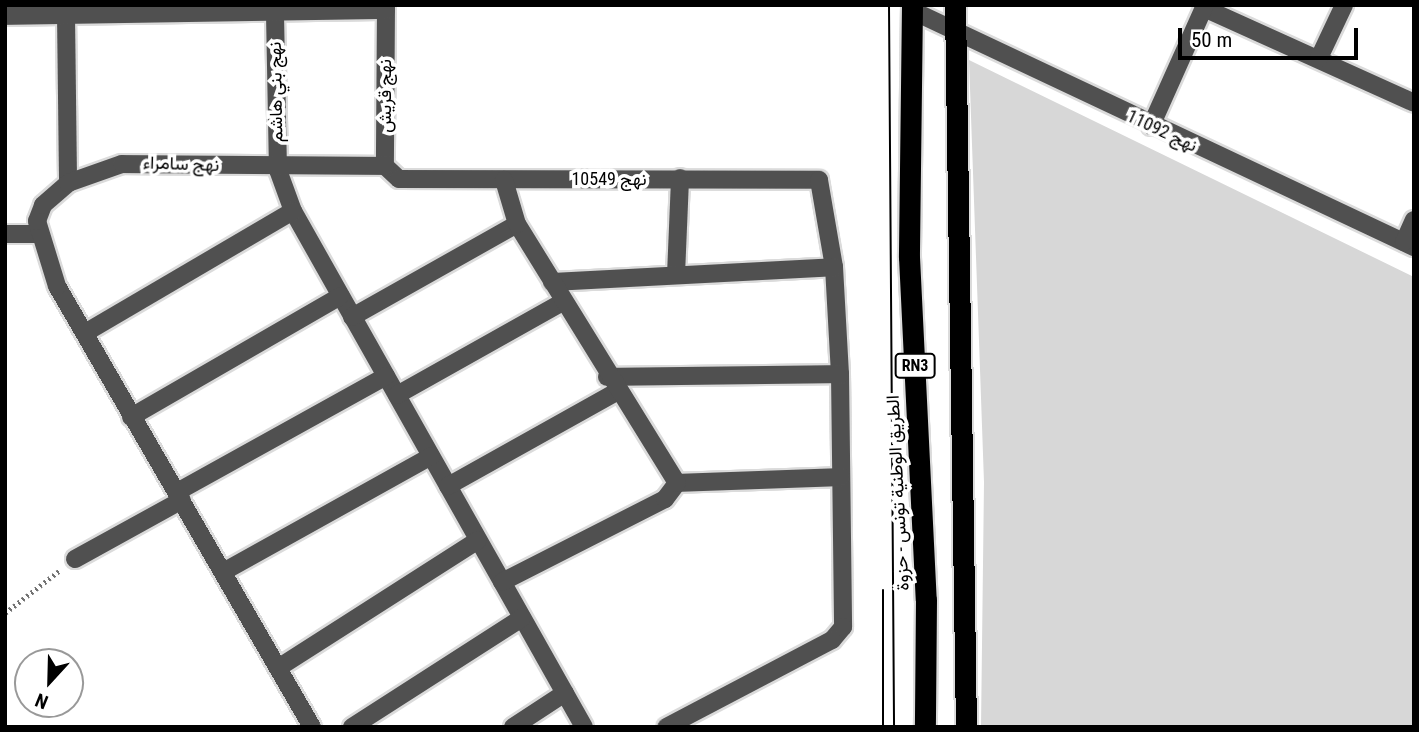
<!DOCTYPE html>
<meta charset="utf-8">
<style>
body{margin:0}
#map{position:relative;width:1419px;height:732px;overflow:hidden;background:#fff;font-family:"Roboto Condensed",Vazirmatn,sans-serif}
div>[style]{position:absolute}
.green>*{inset:0;background:#d7d7d7}
.path>*{height:4.5px;margin-top:-2.25px;transform-origin:0;background:repeating-linear-gradient(90deg,#727272 0 2px,transparent 0 5.5px)}
.roads{filter:drop-shadow(2px 0 #dbdbdb) drop-shadow(-2px 0 #dbdbdb) drop-shadow(0 2px #dbdbdb) drop-shadow(0 -2px #dbdbdb)}
.minor>*{height:18px;margin:-9px;padding:0 9px;transform-origin:9px;border-radius:9px;background:#505050}
.highway>*{height:21px;margin:-10.5px;padding:0 10.5px;transform-origin:10.5px;border-radius:10.5px;background:#000}
.tram>*{height:2px;margin:-1px;padding:0 1px;transform-origin:1px;border-radius:1px;background:#000}
span{translate:-50% -50%;white-space:nowrap;text-align:center;line-height:1.15;-webkit-text-stroke:7px #fff;paint-order:stroke}
.shield-label span{padding:2px 5px;background:#fff;border:2px solid;border-radius:5px;-webkit-text-stroke-width:0}
.shield-label{font-size:16px;color:#000;font-weight:700}
.street-label{font-size:18px;color:#000}
.frame{position:absolute;inset:0;border:7px solid #000;pointer-events:none}
.north{position:absolute;left:14px;top:648px;width:70px;height:70px;box-sizing:border-box;background:#fff;border:2px solid #999;border-radius:50%;rotate:202deg;font-size:19px;font-weight:700;line-height:28px;text-align:center;color:#000}
.north::after{content:'';display:block;margin:auto;width:24px;height:32px;background:#000;clip-path:polygon(50% 0,100% 100%,50% 72%,0 100%)}
.scale{position:absolute;left:1178px;top:28px;width:180px;height:32px;box-sizing:border-box;border:4px solid #000;border-top:0;padding-left:9px;font-size:21px;line-height:24px;white-space:nowrap;color:#000;-webkit-text-stroke:5px #fff;paint-order:stroke}
</style>
<div id="map">
<div class="green">
<i style="clip-path:polygon(969px 60px,1414px 277px,1414px 727px,981px 727px,984px 482px)"></i>
</div>
<div class="path">
<i style="left:5px;top:613px;width:70px;rotate:-38deg"></i>
</div>
<div class="roads">
<div class="minor">
<i style="left:386px;top:5px;width:161px;rotate:90.4deg"></i>
<i style="left:385px;top:166px;width:19px;rotate:43deg"></i>
<i style="left:399px;top:179px;width:420px;rotate:0.1deg"></i>
<i style="left:819px;top:180px;width:88px;rotate:80.2deg"></i>
<i style="left:834px;top:267px;width:107px;rotate:86.8deg"></i>
<i style="left:840px;top:374px;width:253px;rotate:89.3deg"></i>
<i style="left:843px;top:627px;width:17px;rotate:130deg"></i>
<i style="left:832px;top:640px;width:187px;rotate:152.3deg"></i>
<i style="left:1204px;top:8px;width:230px;rotate:24.3deg"></i>
<i style="left:911px;top:10px;width:556px;rotate:25.23deg"></i>
<i style="left:275px;top:14px;width:156px;rotate:88.9deg"></i>
<i style="left:278px;top:170px;width:44px;rotate:69.9deg"></i>
<i style="left:293px;top:211px;width:592px;rotate:60.58deg"></i>
<i style="left:66px;top:15px;width:168px;rotate:89.3deg"></i>
<i style="left:5px;top:16px;width:381px;rotate:-0.9deg"></i>
<i style="left:1319px;top:58px;width:59px;rotate:-64.7deg"></i>
<i style="left:1151px;top:126px;width:133px;rotate:-65.9deg"></i>
<i style="left:5px;top:234px;width:32px"></i>
<i style="left:1404px;top:242px;width:24px;rotate:-66deg"></i>
<i style="left:676px;top:275px;width:97px;rotate:-87.6deg"></i>
<i style="left:552px;top:282px;width:282px;rotate:-3deg"></i>
<i style="left:352px;top:317px;width:189px;rotate:-29.4deg"></i>
<i style="left:85px;top:333px;width:241px;rotate:-30.4deg"></i>
<i style="left:607px;top:377px;width:233px;rotate:-0.7deg"></i>
<i style="left:397px;top:395px;width:190px;rotate:-29.3deg"></i>
<i style="left:131px;top:417px;width:242px;rotate:-30deg"></i>
<i style="left:677px;top:483px;width:164px;rotate:-2.1deg"></i>
<i style="left:448px;top:486px;width:193px;rotate:-29.2deg"></i>
<i style="left:177px;top:492px;width:239px;rotate:-29deg"></i>
<i style="left:75px;top:559px;width:122px;rotate:-28.9deg"></i>
<i style="left:223px;top:572px;width:238px;rotate:-29.1deg"></i>
<i style="left:502px;top:582px;width:183px;rotate:-27deg"></i>
<i style="left:665px;top:499px;width:20px;rotate:-53deg"></i>
<i style="left:677px;top:483px;width:304px;rotate:-121.7deg"></i>
<i style="left:517px;top:224px;width:46px;rotate:-106.5deg"></i>
<i style="left:278px;top:668px;width:237px;rotate:-32.6deg"></i>
<i style="left:312px;top:727px;width:509px;rotate:-120.04deg"></i>
<i style="left:57px;top:286px;width:68px;rotate:-107.1deg"></i>
<i style="left:37px;top:221px;width:17px;rotate:-69deg"></i>
<i style="left:43px;top:205px;width:33px;rotate:-41deg"></i>
<i style="left:68px;top:183px;width:57px;rotate:-19.4deg"></i>
<i style="left:122px;top:164px;width:263px;rotate:0.4deg"></i>
<i style="left:352px;top:727px;width:202px;rotate:-32.7deg"></i>
<i style="left:513px;top:727px;width:62px;rotate:-33.2deg"></i>
</div>
<div class="highway">
<i style="left:912px;top:5px;width:252px;rotate:90.7deg"></i>
<i style="left:909px;top:257px;width:343px;rotate:87.2deg"></i>
<i style="left:926px;top:600px;width:127px;rotate:90.5deg"></i>
<i style="left:955px;top:5px;width:722px;rotate:89.13deg"></i>
</div>
</div>
<div class="tram">
<i style="left:889px;top:5px;width:722px;rotate:89.6deg"></i>
<i style="left:883px;top:590px;width:137px;rotate:90deg"></i>
</div>
<div class="shield-label">
<span style="left:915px;top:366px">RN3</span>
</div>
<div class="street-label">
<span style="left:276px;top:92px;rotate:-91deg">نهج بني هاشم</span>
<span style="left:385px;top:96px;rotate:-90deg">نهج قريش</span>
<span style="left:1162px;top:131px;rotate:25deg">نهج 11092</span>
<span style="left:181px;top:164px;rotate:2deg">نهج سامراء</span>
<span style="left:609px;top:179px">نهج 10549</span>
<span style="left:898px;top:493px;rotate:-93deg">الطريق الوطنية تونس - حزوة</span>
</div>
<div class="frame"></div>
<div class="north">N</div>
<div class="scale">50 m</div>
</div>
